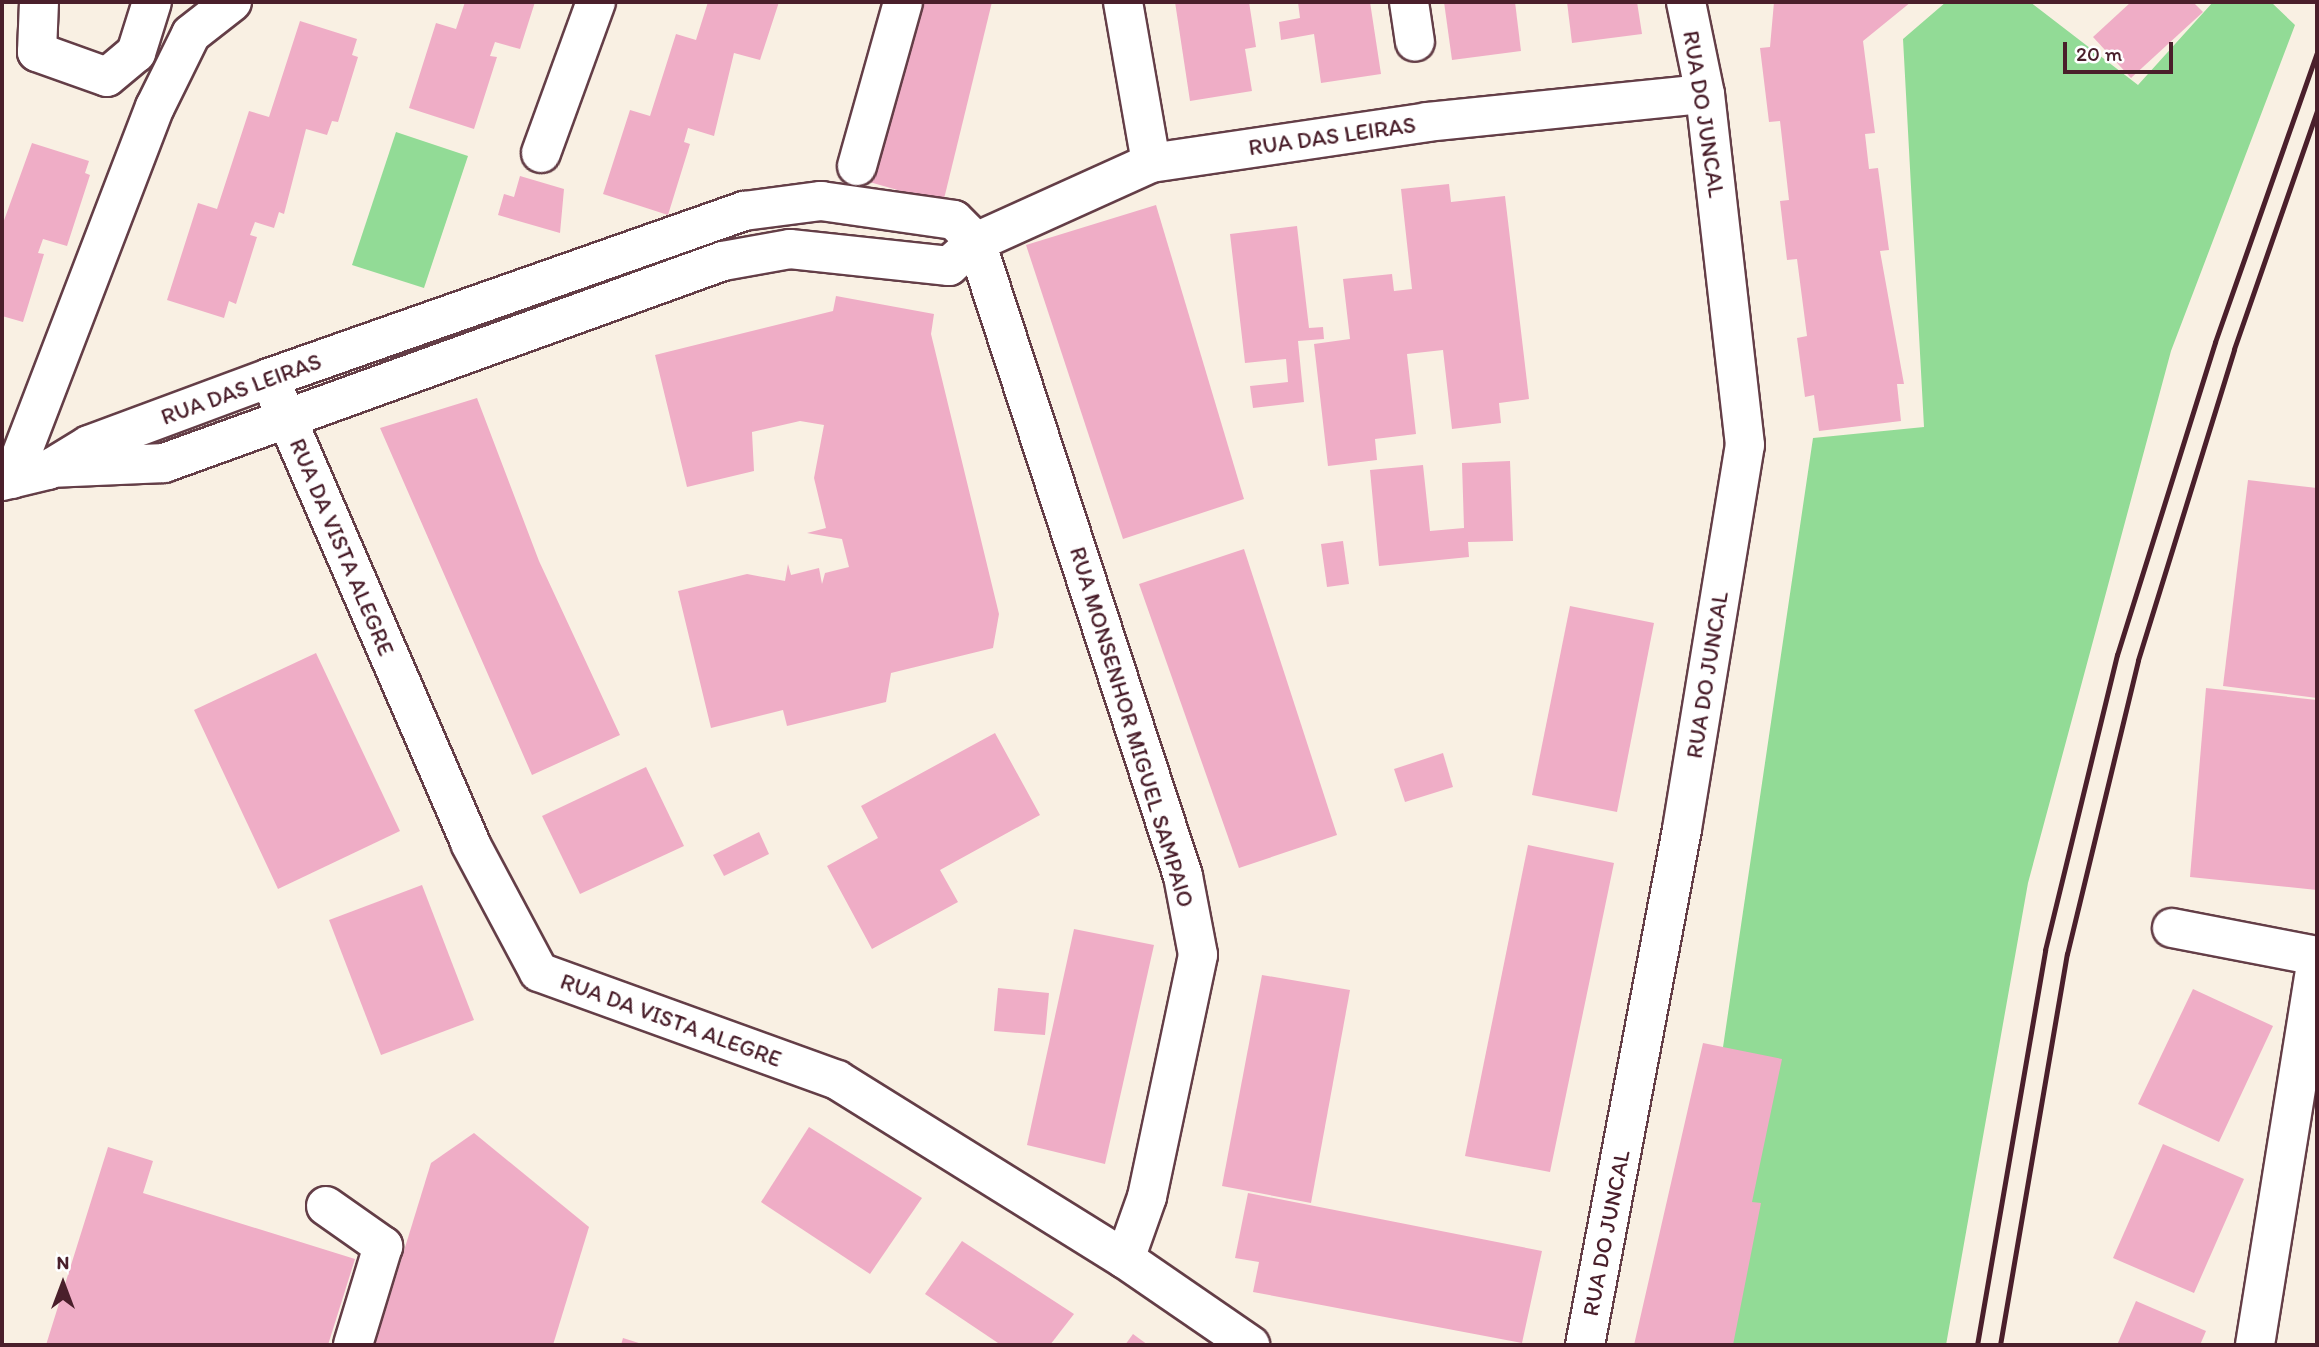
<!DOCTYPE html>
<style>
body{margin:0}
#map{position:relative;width:2319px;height:1347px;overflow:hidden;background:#f9f0e3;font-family:Itim,sans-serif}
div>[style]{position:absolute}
.green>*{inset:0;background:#92db96}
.building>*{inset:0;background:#efadc6}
.roads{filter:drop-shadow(2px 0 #643e47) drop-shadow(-2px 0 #643e47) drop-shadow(0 2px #643e47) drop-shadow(0 -2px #643e47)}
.minor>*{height:38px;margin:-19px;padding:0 19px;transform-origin:19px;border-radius:19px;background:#fff}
.rail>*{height:5px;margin:-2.5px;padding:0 2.5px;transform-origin:2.5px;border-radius:2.5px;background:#4a1f2b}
span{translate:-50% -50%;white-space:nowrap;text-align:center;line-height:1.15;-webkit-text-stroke:6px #fff;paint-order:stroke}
.street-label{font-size:23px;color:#4a1f2b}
.frame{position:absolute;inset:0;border:4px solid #4a1f2b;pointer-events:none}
.north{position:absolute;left:28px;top:1249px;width:70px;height:70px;-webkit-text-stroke:5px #fff;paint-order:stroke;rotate:0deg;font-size:19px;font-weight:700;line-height:28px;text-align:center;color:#4a1f2b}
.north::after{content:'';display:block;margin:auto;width:24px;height:32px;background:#4a1f2b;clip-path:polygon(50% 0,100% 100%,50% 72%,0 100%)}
.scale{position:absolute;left:2063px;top:42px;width:110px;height:32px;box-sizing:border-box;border:4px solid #4a1f2b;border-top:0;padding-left:9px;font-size:21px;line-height:24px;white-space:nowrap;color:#4a1f2b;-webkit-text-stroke:5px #fff;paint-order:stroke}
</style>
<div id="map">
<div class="green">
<i style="clip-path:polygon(1946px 2px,2030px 2px,2138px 85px,2213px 2px,2271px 2px,2295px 25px,2171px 351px,2028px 883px,1946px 1345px,1679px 1345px,1813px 438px,1924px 427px,1903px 39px)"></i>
<i style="clip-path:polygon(396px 132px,468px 156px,424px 288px,352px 265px)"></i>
</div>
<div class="building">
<i style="clip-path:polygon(465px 2px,535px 2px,520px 49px,495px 42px,490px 56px,497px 57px,474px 129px,409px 108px,436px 23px,456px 29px)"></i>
<i style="clip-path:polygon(708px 2px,779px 2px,760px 60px,734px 53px,714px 136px,688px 128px,684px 142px,690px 144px,668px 215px,603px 194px,630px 110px,650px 116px,676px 34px,696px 40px)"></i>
<i style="clip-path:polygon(923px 2px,992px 2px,943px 203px,866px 181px)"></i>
<i style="clip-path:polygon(1175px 2px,1249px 2px,1256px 47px,1245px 49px,1252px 91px,1190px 101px)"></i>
<i style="clip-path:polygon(1298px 2px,1370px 2px,1381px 74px,1321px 83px,1314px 34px,1281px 40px,1279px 22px,1300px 18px)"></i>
<i style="clip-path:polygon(1444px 2px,1515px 2px,1521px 51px,1452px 60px)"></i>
<i style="clip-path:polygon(1567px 2px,1637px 2px,1642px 34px,1572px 43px)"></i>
<i style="clip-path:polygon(1774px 2px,1911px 2px,1863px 41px,1875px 133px,1865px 134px,1869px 169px,1878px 168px,1889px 250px,1880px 251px,1904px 384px,1897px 384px,1901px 421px,1819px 431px,1814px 395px,1805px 397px,1797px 338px,1807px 336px,1797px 259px,1787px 260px,1780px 201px,1789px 200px,1780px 121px,1769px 122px,1760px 48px,1770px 47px)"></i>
<i style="clip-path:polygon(2131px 2px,2193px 2px,2203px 12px,2131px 78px,2093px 37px)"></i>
<i style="clip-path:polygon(300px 21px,357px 39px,352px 55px,358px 57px,338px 122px,332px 121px,327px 135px,306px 129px,284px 214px,279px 212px,274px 228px,255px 222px,250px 235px,257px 237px,236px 304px,229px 301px,224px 318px,167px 300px,198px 203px,217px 209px,249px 111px,269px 117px)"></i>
<i style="clip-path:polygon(32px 143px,89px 161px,85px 173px,90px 175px,67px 246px,43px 239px,38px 253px,44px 254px,23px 322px,2px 316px,2px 226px)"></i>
<i style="clip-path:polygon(520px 176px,564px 189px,560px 233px,498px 215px,504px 194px,514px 197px)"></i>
<i style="clip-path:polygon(1449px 184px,1451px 202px,1505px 196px,1529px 399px,1499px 403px,1501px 423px,1452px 429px,1443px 350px,1407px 354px,1416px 434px,1375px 439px,1377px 460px,1328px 466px,1314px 344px,1350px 339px,1343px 279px,1392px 274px,1394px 291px,1412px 289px,1401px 189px)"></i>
<i style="clip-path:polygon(1156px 205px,1244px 499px,1123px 539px,1026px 245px)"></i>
<i style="clip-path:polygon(1297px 226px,1309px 328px,1323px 327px,1324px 339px,1298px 341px,1304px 402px,1253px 408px,1250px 386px,1288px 382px,1286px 359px,1245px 363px,1230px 234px)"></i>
<i style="clip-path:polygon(836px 296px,934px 314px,931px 334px,999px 614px,993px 648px,891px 673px,886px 702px,787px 726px,783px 710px,711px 728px,678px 591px,747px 574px,785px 581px,788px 564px,791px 575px,819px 568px,822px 584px,825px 573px,849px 567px,842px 539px,807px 533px,826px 528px,814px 478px,824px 425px,800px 421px,752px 432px,754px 471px,687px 487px,655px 355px,833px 311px)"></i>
<i style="clip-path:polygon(477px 398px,539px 561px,620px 735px,532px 775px,380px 428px)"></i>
<i style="clip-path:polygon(1510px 461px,1513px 541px,1468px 542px,1469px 557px,1379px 566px,1370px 470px,1423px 465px,1430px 531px,1464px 528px,1462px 463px)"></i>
<i style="clip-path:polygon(2248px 480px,2317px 488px,2317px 698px,2223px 686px)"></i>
<i style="clip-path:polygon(1343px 541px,1349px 584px,1327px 587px,1321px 544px)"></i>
<i style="clip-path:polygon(1244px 549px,1337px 835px,1239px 868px,1139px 584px)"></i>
<i style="clip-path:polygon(1570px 606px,1654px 623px,1617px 812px,1532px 795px)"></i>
<i style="clip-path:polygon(316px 653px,400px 831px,278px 889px,194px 710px)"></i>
<i style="clip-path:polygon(2206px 688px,2317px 700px,2317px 890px,2190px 877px)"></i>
<i style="clip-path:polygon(995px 733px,1040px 815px,940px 870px,958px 902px,872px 949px,827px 866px,878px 838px,861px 806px)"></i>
<i style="clip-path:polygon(1443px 753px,1453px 787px,1405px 802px,1394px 769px)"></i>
<i style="clip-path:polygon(646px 767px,684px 846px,580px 894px,542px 816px)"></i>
<i style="clip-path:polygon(759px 832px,769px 854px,724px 876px,713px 855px)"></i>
<i style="clip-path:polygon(1528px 845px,1614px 863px,1550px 1172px,1465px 1156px)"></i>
<i style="clip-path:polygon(422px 885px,474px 1020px,381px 1055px,329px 920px)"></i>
<i style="clip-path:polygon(1074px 929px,1154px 945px,1105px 1164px,1027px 1145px)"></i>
<i style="clip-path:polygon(1262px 975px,1350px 990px,1311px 1203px,1222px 1186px)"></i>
<i style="clip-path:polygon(998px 988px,1049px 993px,1045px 1035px,994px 1031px)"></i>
<i style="clip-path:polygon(2193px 989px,2273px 1026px,2219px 1142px,2138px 1104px)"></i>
<i style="clip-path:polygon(1703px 1043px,1782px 1059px,1752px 1202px,1761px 1203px,1733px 1345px,1634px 1345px)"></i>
<i style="clip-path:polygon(809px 1127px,922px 1198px,870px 1274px,761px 1202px)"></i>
<i style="clip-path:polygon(474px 1133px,589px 1227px,553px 1345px,375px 1345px,431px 1163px)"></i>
<i style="clip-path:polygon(2163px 1144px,2244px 1179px,2194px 1293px,2113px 1258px)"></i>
<i style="clip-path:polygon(108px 1147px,153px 1161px,143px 1193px,355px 1259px,328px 1345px,46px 1345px)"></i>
<i style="clip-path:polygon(1248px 1193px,1542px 1251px,1522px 1343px,1253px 1292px,1259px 1262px,1235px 1258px)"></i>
<i style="clip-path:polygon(962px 1241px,1074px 1314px,1050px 1345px,1001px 1345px,925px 1294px)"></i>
<i style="clip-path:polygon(2136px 1301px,2206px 1331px,2200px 1345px,2117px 1345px)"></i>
<i style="clip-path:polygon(1133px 1334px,1148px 1345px,1125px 1345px)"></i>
<i style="clip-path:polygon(623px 1338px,645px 1345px,621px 1345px)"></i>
</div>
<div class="roads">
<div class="minor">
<i style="left:39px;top:2px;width:50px;rotate:92.3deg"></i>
<i style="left:37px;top:52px;width:74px;rotate:19.7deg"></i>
<i style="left:107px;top:77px;width:38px;rotate:-40deg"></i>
<i style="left:136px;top:53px;width:53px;rotate:-72.6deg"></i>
<i style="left:1123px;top:2px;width:163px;rotate:80.1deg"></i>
<i style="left:1409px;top:2px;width:40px;rotate:81.5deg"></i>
<i style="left:541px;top:153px;width:161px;rotate:-70deg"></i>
<i style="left:857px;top:166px;width:170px;rotate:-74.3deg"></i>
<i style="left:277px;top:396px;width:487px;rotate:66.6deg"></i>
<i style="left:470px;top:843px;width:146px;rotate:61.9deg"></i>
<i style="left:539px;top:972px;width:317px;rotate:19.9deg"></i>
<i style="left:837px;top:1080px;width:339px;rotate:31.9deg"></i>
<i style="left:1125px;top:1259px;width:152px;rotate:34.5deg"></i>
<i style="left:51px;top:468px;width:113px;rotate:-2.5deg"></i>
<i style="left:164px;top:463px;width:594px;rotate:-19.87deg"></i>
<i style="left:723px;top:261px;width:68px;rotate:-10.2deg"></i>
<i style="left:790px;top:249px;width:160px;rotate:6.1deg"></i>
<i style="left:949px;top:266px;width:36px;rotate:-42deg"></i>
<i style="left:976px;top:242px;width:192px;rotate:-24.3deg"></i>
<i style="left:1151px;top:163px;width:279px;rotate:-8.4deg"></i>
<i style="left:1427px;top:122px;width:279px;rotate:-5.8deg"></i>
<i style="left:12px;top:479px;width:399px;rotate:-69deg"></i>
<i style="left:155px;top:107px;width:81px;rotate:-63.7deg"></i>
<i style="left:191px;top:34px;width:52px;rotate:-38deg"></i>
<i style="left:2px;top:481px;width:47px;rotate:-13.4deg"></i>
<i style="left:48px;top:470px;width:48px;rotate:-31.4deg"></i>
<i style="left:89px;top:445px;width:192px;rotate:-20.4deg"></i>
<i style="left:269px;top:378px;width:504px;rotate:-19.37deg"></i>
<i style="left:744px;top:211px;width:78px;rotate:-7.4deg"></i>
<i style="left:821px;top:201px;width:134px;rotate:8.1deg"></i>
<i style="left:954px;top:220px;width:31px;rotate:45deg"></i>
<i style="left:976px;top:242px;width:667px;rotate:71.92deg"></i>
<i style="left:1183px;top:876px;width:80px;rotate:79.2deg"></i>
<i style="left:1198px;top:955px;width:247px;rotate:101.9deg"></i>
<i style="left:1147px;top:1197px;width:66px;rotate:109.5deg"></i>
<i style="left:2172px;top:928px;width:148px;rotate:10.9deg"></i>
<i style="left:326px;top:1206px;width:70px;rotate:35.1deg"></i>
<i style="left:383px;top:1246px;width:103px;rotate:106.9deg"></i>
<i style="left:1585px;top:1345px;width:525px;rotate:-79.35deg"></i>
<i style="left:1682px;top:829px;width:389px;rotate:-80.7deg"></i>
<i style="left:1745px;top:445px;width:353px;rotate:-96.5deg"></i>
<i style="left:1705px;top:94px;width:94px;rotate:-101.7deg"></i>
<i style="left:2255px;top:1345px;width:394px;rotate:-80.9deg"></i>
</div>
</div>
<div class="rail">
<i style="left:1977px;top:1345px;width:401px;rotate:-80.2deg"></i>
<i style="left:2045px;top:950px;width:304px;rotate:-76.3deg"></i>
<i style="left:2117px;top:655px;width:328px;rotate:-72.6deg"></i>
<i style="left:2215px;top:342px;width:306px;rotate:-70.6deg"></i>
<i style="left:2000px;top:1345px;width:397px;rotate:-80.3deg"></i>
<i style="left:2067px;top:954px;width:302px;rotate:-76.4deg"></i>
<i style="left:2138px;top:660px;width:325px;rotate:-72.8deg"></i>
<i style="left:2234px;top:349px;width:252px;rotate:-70.8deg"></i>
</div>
<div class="street-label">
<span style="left:1704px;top:114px;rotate:81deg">RUA DO JUNCAL</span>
<span style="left:1332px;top:136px;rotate:-8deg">RUA DAS LEIRAS</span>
<span style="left:241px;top:389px;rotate:-20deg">RUA DAS LEIRAS</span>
<span style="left:342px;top:547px;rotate:67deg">RUA DA VISTA ALEGRE</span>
<span style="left:1707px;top:675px;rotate:-81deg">RUA DO JUNCAL</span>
<span style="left:1132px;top:727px;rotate:73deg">RUA MONSENHOR MIGUEL SAMPAIO</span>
<span style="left:671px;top:1020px;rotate:20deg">RUA DA VISTA ALEGRE</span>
<span style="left:1606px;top:1233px;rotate:-79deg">RUA DO JUNCAL</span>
</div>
<div class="frame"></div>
<div class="north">N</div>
<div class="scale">20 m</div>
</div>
